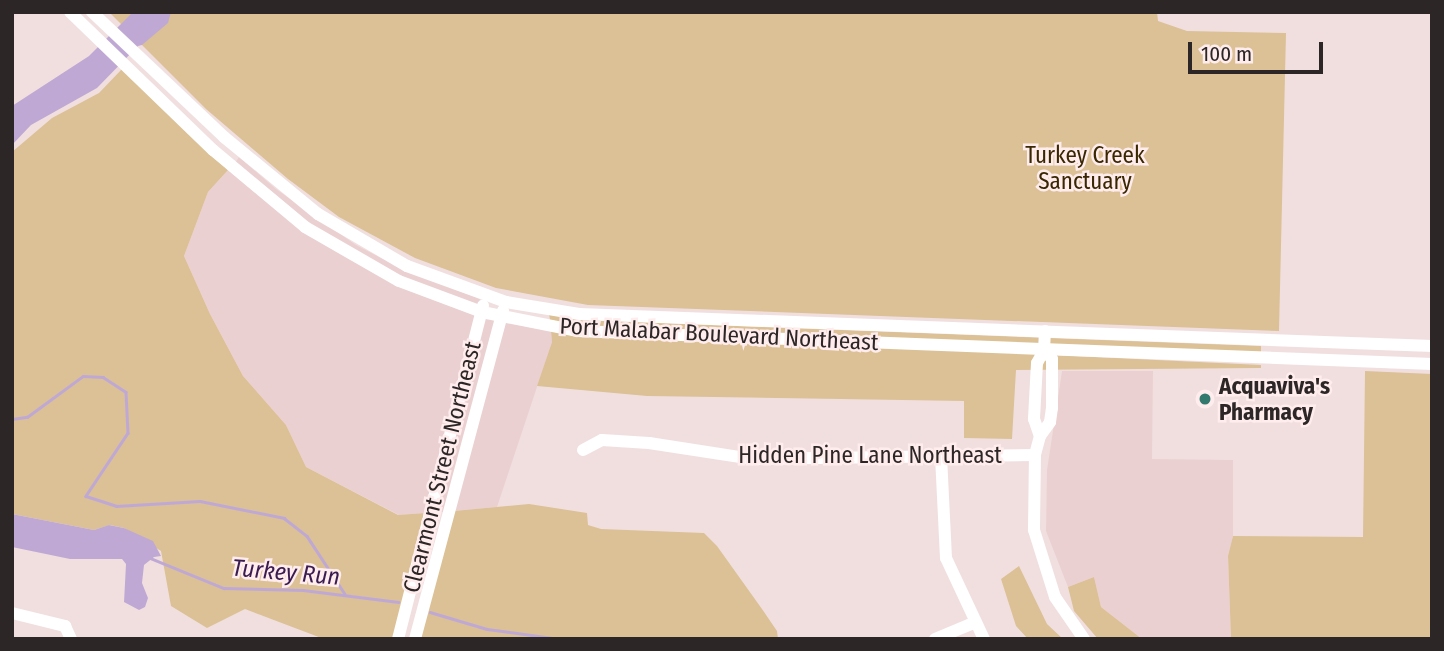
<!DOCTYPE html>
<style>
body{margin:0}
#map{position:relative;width:1444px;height:651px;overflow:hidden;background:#f1dfdf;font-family:"Fira Sans Condensed",sans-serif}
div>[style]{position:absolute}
.built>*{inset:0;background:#ebd0d1}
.green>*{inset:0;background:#dbc195}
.water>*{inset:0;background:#bfa9d4}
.stream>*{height:2.5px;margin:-1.25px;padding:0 1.25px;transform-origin:1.25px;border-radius:1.25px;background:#bfa9d4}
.minor>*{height:12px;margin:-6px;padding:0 6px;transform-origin:6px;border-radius:6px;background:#fff}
.dots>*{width:19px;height:19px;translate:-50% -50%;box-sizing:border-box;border:4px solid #ffeced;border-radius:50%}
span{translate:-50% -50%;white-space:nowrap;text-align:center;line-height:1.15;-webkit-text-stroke:5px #ffeced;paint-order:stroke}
.park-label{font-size:23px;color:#392702}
.street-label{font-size:23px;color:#2d2626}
.poi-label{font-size:23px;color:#2d2626;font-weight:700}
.left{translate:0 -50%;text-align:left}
.water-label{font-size:24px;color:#3a1c51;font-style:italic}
.frame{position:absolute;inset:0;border:14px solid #2d2626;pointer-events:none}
.scale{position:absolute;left:1188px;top:42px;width:135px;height:32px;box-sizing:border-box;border:4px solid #2d2626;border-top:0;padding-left:9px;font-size:21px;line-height:24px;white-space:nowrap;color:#2d2626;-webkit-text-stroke:5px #ffeced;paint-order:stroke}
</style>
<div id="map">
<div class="built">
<i style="clip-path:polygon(239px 157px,276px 189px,356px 245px,406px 271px,480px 299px,478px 306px,401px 276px,308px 223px,235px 163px)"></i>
<i style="clip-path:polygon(228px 170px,303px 232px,345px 257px,397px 286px,476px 316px,425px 513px,399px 515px,306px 467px,286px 425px,243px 376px,210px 314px,184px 256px,208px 192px)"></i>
<i style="clip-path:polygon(485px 319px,496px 321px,444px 512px,435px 512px)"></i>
<i style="clip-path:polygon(505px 323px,551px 331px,552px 342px,497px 507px,454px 511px)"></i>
<i style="clip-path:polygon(1062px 371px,1153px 371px,1152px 459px,1233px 460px,1233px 536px,1228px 557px,1231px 639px,1142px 639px,1101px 607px,1094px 577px,1068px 587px,1046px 531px,1047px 470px)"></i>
</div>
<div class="green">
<i style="clip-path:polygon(109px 12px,1157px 12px,1158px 21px,1187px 31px,1286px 33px,1279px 331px,588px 305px,496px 288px,415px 258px,339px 217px,288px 179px,206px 109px)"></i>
<i style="clip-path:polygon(122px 69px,228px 170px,208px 192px,184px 256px,210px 314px,243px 376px,286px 425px,306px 467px,398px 515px,425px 513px,394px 639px,324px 639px,245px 609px,207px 628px,171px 606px,161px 551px,124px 528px,110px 525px,94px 530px,12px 514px,12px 152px,52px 118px,99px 93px)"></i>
<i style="clip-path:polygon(549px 314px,579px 319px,684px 324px,1261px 346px,1261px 354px,578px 325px,550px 320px)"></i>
<i style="clip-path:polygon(551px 331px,1261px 365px,1261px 368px,1016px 370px,1012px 439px,964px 438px,964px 401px,647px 396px,537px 386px,552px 342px)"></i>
<i style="clip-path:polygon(1365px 371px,1432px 374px,1432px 639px,1231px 639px,1228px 556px,1233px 536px,1363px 537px)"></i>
<i style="clip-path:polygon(529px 504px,587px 513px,588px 525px,601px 529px,704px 533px,717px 546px,762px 609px,777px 631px,778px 639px,420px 639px,454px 511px)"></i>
<i style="clip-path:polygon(1019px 566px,1047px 624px,1063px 639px,1028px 639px,1016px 626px,1001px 579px)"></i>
<i style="clip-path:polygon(1094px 577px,1101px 607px,1142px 639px,1098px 639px,1074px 611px,1068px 587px)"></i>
</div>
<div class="water">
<i style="clip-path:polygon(133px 12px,171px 12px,168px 23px,142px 45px,138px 46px,97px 88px,31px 125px,12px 145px,12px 106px,89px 56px)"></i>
<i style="clip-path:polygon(12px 514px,94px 530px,109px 525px,124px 528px,153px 541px,161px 556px,154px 557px,144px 565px,142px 583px,148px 598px,145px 607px,139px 610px,124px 602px,126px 564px,122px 559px,70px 559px,12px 547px)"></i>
</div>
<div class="stream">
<i style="left:12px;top:419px;width:15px;rotate:-8deg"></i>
<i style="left:27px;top:417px;width:69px;rotate:-36.2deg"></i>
<i style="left:83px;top:376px;width:20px;rotate:3deg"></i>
<i style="left:103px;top:377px;width:27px;rotate:33deg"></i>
<i style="left:126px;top:392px;width:41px;rotate:87.2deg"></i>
<i style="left:128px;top:433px;width:76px;rotate:123.7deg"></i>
<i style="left:86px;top:496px;width:32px;rotate:18deg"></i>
<i style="left:116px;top:506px;width:84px;rotate:-3.4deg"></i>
<i style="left:200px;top:501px;width:86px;rotate:11.4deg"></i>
<i style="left:284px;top:518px;width:29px;rotate:38deg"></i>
<i style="left:307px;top:536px;width:69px;rotate:56.8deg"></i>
<i style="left:150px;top:558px;width:80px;rotate:22.1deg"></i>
<i style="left:224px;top:588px;width:79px;rotate:1.5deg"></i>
<i style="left:303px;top:590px;width:96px;rotate:7.2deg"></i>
<i style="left:430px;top:612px;width:59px;rotate:16.6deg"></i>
<i style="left:487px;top:629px;width:75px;rotate:7.7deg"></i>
</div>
<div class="minor">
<i style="left:70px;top:12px;width:199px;rotate:44deg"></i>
<i style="left:213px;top:150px;width:120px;rotate:39.9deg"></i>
<i style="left:305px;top:227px;width:108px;rotate:29.9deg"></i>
<i style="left:399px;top:281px;width:89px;rotate:20.5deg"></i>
<i style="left:482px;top:312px;width:98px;rotate:11.2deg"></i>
<i style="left:578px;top:331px;width:855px;rotate:2.21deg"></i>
<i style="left:92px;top:12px;width:182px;rotate:43.4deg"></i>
<i style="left:224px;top:137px;width:122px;rotate:39.3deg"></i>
<i style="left:318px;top:214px;width:103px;rotate:30.3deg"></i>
<i style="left:407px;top:266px;width:105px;rotate:20deg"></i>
<i style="left:506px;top:302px;width:74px;rotate:9.3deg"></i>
<i style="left:579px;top:314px;width:854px;rotate:2.15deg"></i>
<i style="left:1045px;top:331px;width:19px;rotate:93deg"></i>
<i style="left:1044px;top:350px;width:15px;rotate:118deg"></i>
<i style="left:1037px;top:363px;width:56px;rotate:93.1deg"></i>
<i style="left:1034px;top:419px;width:18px;rotate:71deg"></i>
<i style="left:1040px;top:436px;width:20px;rotate:105deg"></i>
<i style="left:1035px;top:455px;width:75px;rotate:90.8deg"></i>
<i style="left:1034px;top:530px;width:70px;rotate:72.6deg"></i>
<i style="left:1055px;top:597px;width:51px;rotate:55.4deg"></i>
<i style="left:1040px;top:436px;width:17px;rotate:-54deg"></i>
<i style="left:1050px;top:422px;width:14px;rotate:-82deg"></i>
<i style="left:1052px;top:408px;width:49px;rotate:-90deg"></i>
<i style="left:1052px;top:359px;width:12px;rotate:-132deg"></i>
<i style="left:583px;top:450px;width:21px;rotate:-28deg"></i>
<i style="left:602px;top:440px;width:47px;rotate:3.7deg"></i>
<i style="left:649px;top:443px;width:104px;rotate:8.8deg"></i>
<i style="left:752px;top:459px;width:283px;rotate:-0.8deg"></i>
<i style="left:941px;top:456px;width:102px;rotate:87.2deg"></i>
<i style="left:946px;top:558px;width:89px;rotate:64.9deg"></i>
<i style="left:12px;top:613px;width:55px;rotate:13.8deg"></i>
<i style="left:65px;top:626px;width:14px;rotate:65deg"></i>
<i style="left:398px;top:639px;width:344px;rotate:-75.7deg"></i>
<i style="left:415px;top:639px;width:340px;rotate:-75deg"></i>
<i style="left:935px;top:639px;width:44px;rotate:-22.5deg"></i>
</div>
<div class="dots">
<i style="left:1205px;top:399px;background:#33796e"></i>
</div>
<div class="park-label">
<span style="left:1085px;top:168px">Turkey Creek<br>Sanctuary</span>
</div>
<div class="street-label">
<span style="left:719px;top:334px;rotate:3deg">Port Malabar Boulevard Northeast</span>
<span style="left:870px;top:455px">Hidden Pine Lane Northeast</span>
<span style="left:442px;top:467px;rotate:-76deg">Clearmont Street Northeast</span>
</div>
<div class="poi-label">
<span class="left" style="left:1219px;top:399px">Acquaviva's<br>Pharmacy</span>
</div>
<div class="water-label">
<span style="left:286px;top:573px;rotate:5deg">Turkey Run</span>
</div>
<div class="frame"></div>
<div class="scale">100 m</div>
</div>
